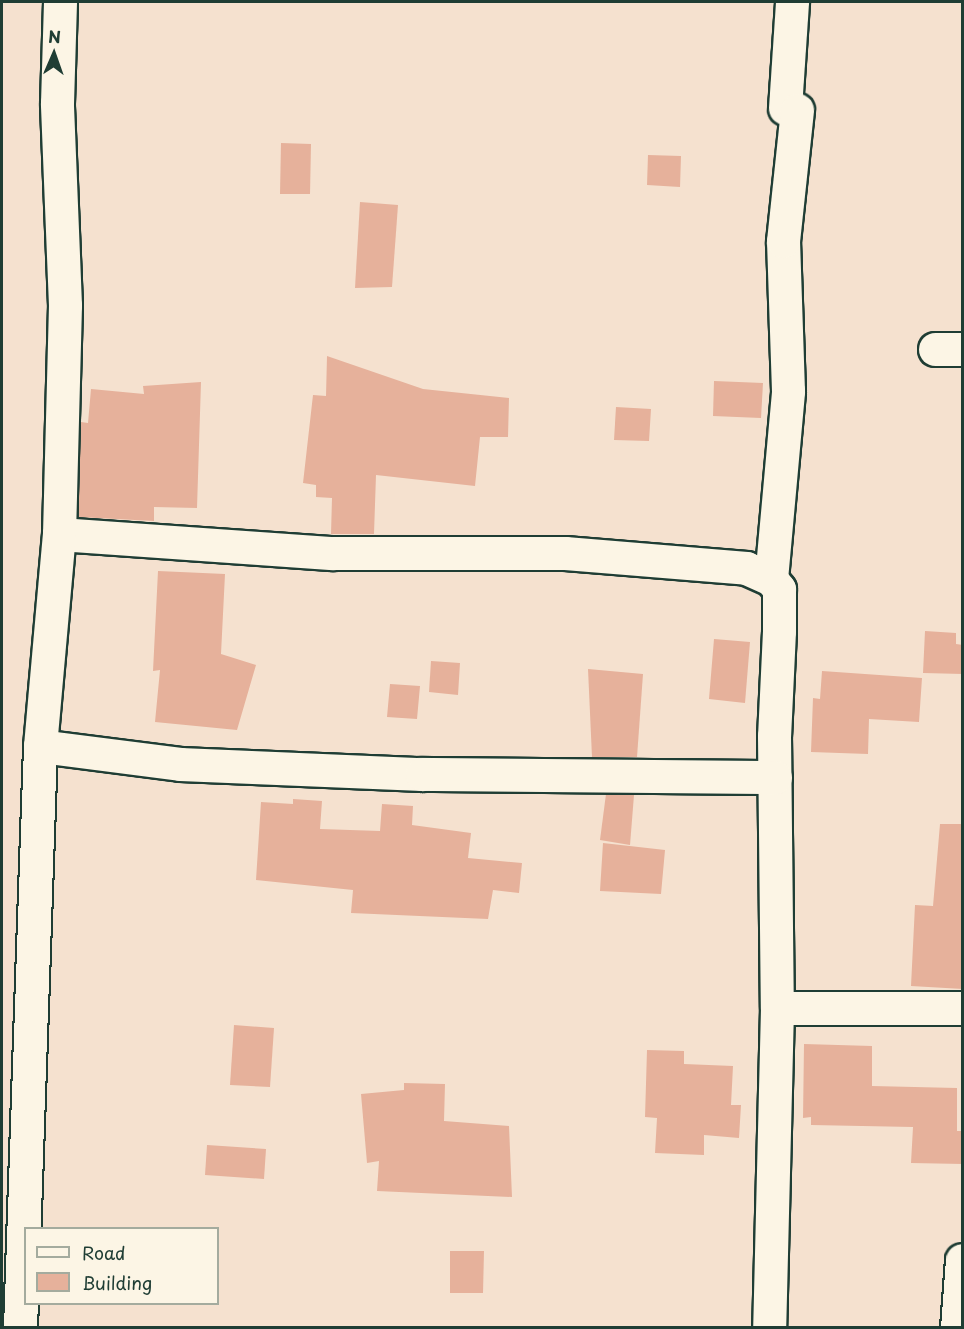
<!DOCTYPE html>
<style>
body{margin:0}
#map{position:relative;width:964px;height:1329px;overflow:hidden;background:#f5e1cf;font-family:"Playpen Sans",sans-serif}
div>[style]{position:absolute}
.building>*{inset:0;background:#e6b19b}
.roads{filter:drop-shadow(2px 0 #1f3d34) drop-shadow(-2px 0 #1f3d34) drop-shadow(0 2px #1f3d34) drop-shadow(0 -2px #1f3d34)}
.minor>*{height:33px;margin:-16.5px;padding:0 16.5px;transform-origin:16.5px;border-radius:16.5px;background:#fcf5e5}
span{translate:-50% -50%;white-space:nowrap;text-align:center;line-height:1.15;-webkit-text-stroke:5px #fcf5e5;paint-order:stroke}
.frame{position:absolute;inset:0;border:3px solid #1f3d34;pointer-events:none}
.legend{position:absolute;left:24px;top:1227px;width:195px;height:78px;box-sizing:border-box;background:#fcf5e5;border:2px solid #a4ab9e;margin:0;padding:8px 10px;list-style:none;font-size:18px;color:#1f3d34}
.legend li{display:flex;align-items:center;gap:12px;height:30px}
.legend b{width:30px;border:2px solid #a4ab9e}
.north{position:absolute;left:24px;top:24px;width:60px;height:60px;-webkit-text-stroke:4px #fcf5e5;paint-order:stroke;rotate:2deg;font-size:16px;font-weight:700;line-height:24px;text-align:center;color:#1f3d34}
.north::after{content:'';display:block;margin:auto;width:21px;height:27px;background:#1f3d34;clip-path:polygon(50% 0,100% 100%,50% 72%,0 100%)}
</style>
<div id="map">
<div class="building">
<i style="clip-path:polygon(281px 143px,311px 144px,310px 194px,280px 194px)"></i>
<i style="clip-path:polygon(648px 155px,681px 156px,680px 187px,647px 185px)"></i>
<i style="clip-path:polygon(360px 202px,398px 205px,392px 287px,355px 288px)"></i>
<i style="clip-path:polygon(327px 356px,423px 389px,509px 398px,508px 437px,480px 437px,475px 486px,376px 475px,374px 534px,331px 534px,332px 498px,316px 497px,316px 485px,303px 483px,313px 395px,326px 396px)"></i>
<i style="clip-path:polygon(714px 381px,763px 383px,761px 418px,713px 416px)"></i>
<i style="clip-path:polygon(201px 382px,197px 508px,154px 507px,154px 521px,78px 517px,81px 422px,88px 423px,91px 389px,144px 394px,143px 386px)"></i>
<i style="clip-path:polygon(616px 407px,651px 409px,649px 441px,614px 440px)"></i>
<i style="clip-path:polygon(158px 571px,225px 574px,221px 654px,256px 665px,237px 730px,155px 722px,160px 670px,153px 671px)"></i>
<i style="clip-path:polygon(925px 631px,956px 633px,956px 644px,963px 645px,963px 674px,923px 673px)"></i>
<i style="clip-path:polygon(714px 639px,750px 642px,745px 703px,709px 699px)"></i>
<i style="clip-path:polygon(431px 661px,460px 663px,458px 695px,429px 692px)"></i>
<i style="clip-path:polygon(588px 669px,643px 674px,637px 757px,592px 757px)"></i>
<i style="clip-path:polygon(822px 671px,922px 678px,919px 722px,869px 719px,868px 754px,811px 752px,813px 698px,820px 699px)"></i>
<i style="clip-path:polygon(390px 684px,420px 686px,417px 719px,387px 717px)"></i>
<i style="clip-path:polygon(606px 794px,634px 795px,630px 845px,600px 840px)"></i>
<i style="clip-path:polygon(293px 799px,322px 801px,320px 829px,380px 831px,382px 804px,413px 806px,412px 825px,471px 833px,468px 858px,522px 863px,519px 893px,493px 890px,488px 919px,351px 913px,353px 890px,256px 880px,261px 802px,293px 804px)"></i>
<i style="clip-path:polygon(940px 824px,963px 824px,963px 989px,911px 986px,915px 905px,933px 906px)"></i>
<i style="clip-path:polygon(603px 843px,665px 850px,661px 894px,600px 891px)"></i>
<i style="clip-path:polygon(234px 1025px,274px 1028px,270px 1087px,230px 1085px)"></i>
<i style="clip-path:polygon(804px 1044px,872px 1046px,872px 1086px,957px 1088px,957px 1131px,963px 1131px,963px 1164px,911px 1163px,913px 1127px,811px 1125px,811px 1117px,803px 1118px)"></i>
<i style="clip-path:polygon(647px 1050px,684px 1051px,684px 1064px,733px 1066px,731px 1105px,741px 1105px,739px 1138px,704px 1135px,704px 1155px,655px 1153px,657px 1118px,645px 1117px)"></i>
<i style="clip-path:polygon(404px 1083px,445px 1084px,444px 1121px,509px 1126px,512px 1197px,377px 1191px,379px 1161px,367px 1163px,361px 1094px,404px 1090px)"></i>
<i style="clip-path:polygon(207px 1145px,266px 1149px,264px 1179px,205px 1175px)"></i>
<i style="clip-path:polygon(450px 1251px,484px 1251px,483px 1293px,450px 1293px)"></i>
</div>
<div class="roads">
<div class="minor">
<i style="left:785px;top:108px;width:106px;rotate:-86.2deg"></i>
<i style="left:935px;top:349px;width:27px"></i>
<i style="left:59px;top:534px;width:275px;rotate:4deg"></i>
<i style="left:333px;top:553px;width:232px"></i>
<i style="left:565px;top:553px;width:182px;rotate:4.7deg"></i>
<i style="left:746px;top:568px;width:27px;rotate:24deg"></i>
<i style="left:771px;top:579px;width:13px;rotate:51deg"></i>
<i style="left:779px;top:589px;width:42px;rotate:90deg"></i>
<i style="left:779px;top:631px;width:105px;rotate:92.7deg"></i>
<i style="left:774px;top:736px;width:272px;rotate:89.4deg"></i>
<i style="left:777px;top:1008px;width:320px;rotate:91.4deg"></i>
<i style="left:771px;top:579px;width:189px;rotate:-84.8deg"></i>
<i style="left:788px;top:391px;width:150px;rotate:-91.9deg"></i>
<i style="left:783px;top:241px;width:132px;rotate:-83.9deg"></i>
<i style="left:40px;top:746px;width:141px;rotate:7.3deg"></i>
<i style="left:180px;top:764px;width:242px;rotate:2.4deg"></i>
<i style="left:422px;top:774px;width:353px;rotate:0.5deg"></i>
<i style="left:777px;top:1008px;width:185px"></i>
<i style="left:20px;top:1328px;width:582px;rotate:-88.03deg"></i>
<i style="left:40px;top:746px;width:213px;rotate:-84.9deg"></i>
<i style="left:59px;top:534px;width:229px;rotate:-88.5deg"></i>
<i style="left:65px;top:305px;width:202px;rotate:-92.3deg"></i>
<i style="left:57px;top:103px;width:101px;rotate:-88.3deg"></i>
<i style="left:957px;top:1328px;width:68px;rotate:-85.8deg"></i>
</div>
</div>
<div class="frame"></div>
<ul class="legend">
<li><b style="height:8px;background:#fcf5e5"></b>Road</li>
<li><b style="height:16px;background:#e6b19b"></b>Building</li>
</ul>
<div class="north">N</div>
</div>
